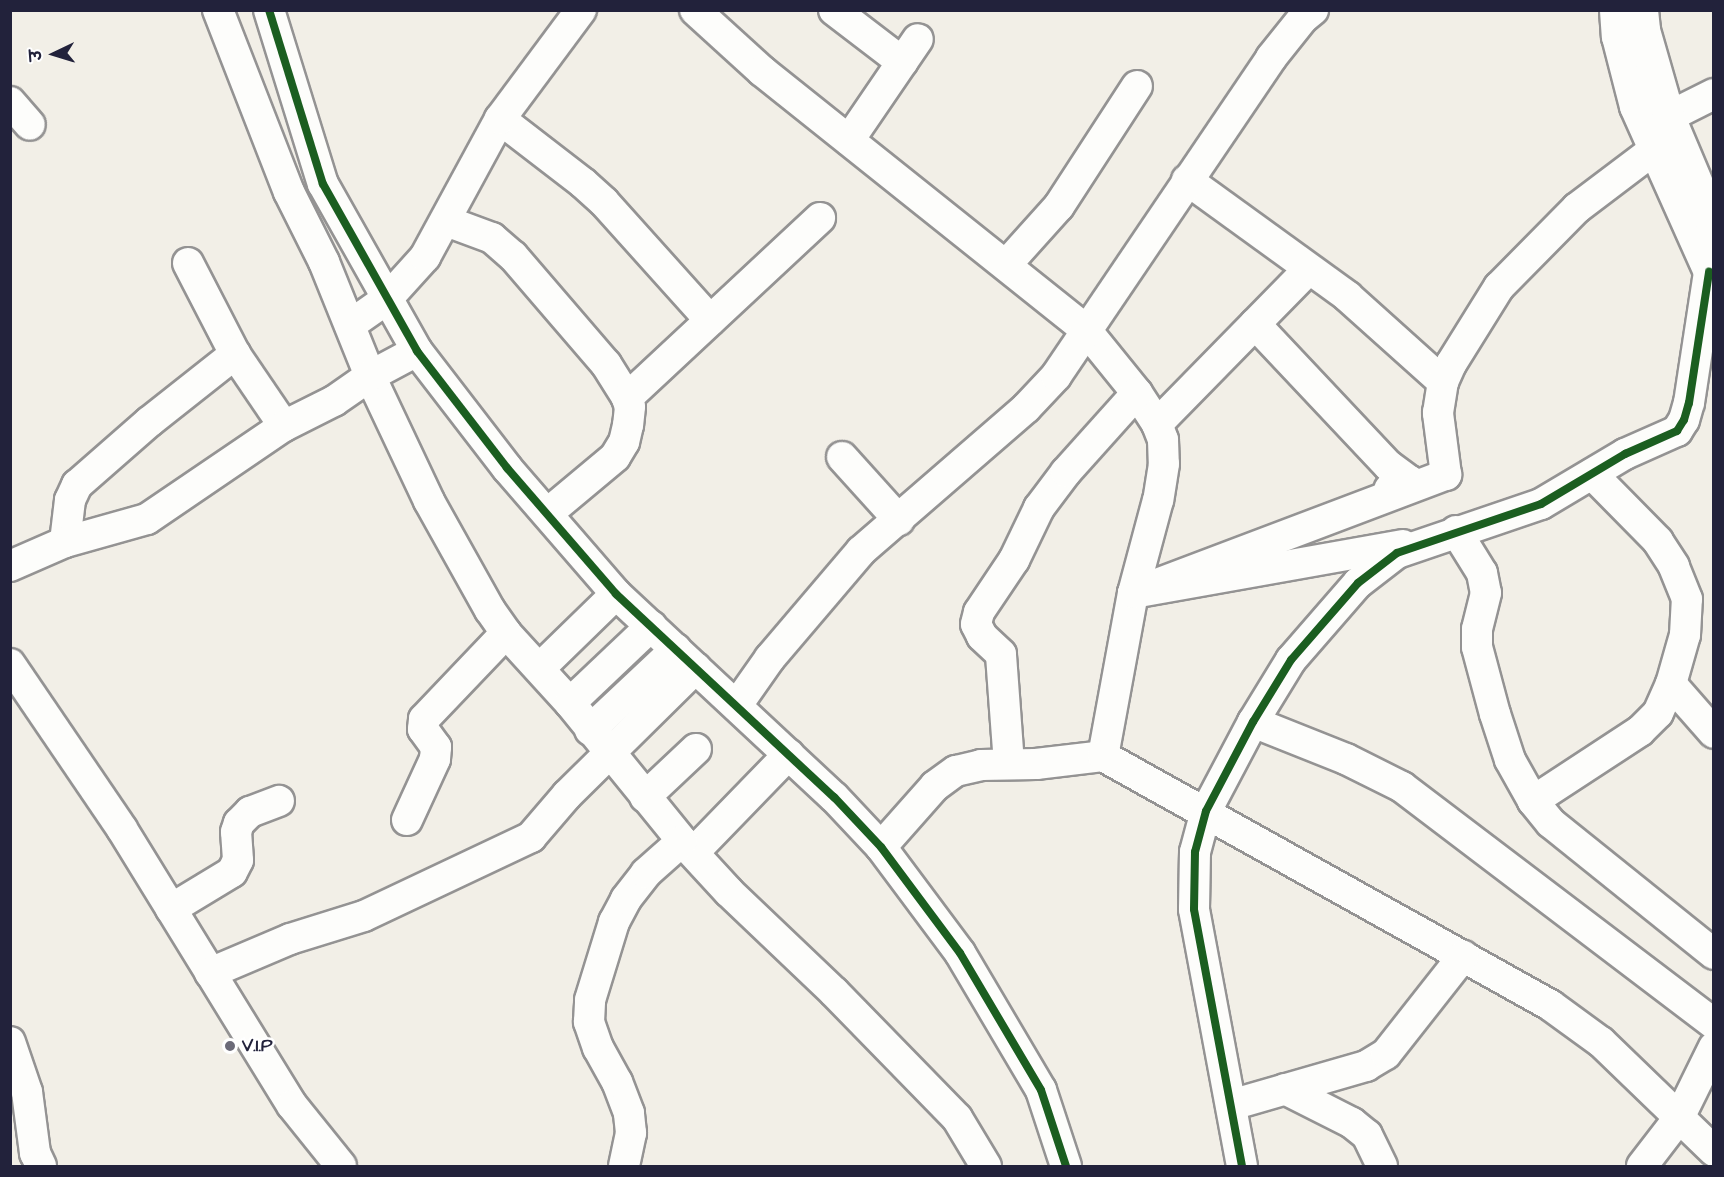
<!DOCTYPE html>
<meta charset="utf-8">
<style>
body{margin:0}
#map{position:relative;width:1724px;height:1177px;overflow:hidden;background:#f2efe7;font-family:"Architects Daughter","Playpen Sans Deva",sans-serif}
div>[style]{position:absolute}
.roads{filter:drop-shadow(2px 0 #949393) drop-shadow(-2px 0 #949393) drop-shadow(0 2px #949393) drop-shadow(0 -2px #949393)}
.minor>*{height:30px;margin:-15px;padding:0 15px;transform-origin:15px;border-radius:15px;background:#fdfdfb}
.major>*{height:33px;margin:-16.5px;padding:0 16.5px;transform-origin:16.5px;border-radius:16.5px;background:#fdfdfb}
.cycleway>*{height:8px;margin:-4px;padding:0 4px;transform-origin:4px;border-radius:4px;background:#1b5e20}
.dots>*{width:16px;height:16px;translate:-50% -50%;box-sizing:border-box;border:3px solid #fff;border-radius:50%}
span{translate:-50% -50%;white-space:nowrap;text-align:center;line-height:1.15;-webkit-text-stroke:5px #fff;paint-order:stroke}
.poi-label{font-size:18px;color:#22223b;font-weight:700}
.left{translate:0 -50%;text-align:left}
.frame{position:absolute;inset:0;border:12px solid #22223b;pointer-events:none}
.north{position:absolute;left:24px;top:24px;width:60px;height:60px;-webkit-text-stroke:4px #fff;paint-order:stroke;rotate:266deg;font-size:16px;font-weight:700;line-height:24px;text-align:center;color:#22223b}
.north::after{content:'';display:block;margin:auto;width:21px;height:27px;background:#22223b;clip-path:polygon(50% 0,100% 100%,50% 72%,0 100%)}
</style>
<div id="map">
<div class="roads">
<div class="minor">
<i style="left:218px;top:10px;width:195px;rotate:68.7deg"></i>
<i style="left:289px;top:192px;width:78px;rotate:63.4deg"></i>
<i style="left:324px;top:262px;width:123px;rotate:68deg"></i>
<i style="left:370px;top:376px;width:138px;rotate:64.7deg"></i>
<i style="left:429px;top:501px;width:125px;rotate:60.8deg"></i>
<i style="left:490px;top:610px;width:28px;rotate:55deg"></i>
<i style="left:506px;top:633px;width:95px;rotate:47.6deg"></i>
<i style="left:570px;top:703px;width:178px;rotate:50.9deg"></i>
<i style="left:682px;top:841px;width:69px;rotate:47.3deg"></i>
<i style="left:729px;top:892px;width:145px;rotate:43.6deg"></i>
<i style="left:834px;top:992px;width:176px;rotate:45.7deg"></i>
<i style="left:957px;top:1118px;width:56px;rotate:58.9deg"></i>
<i style="left:269px;top:10px;width:182px;rotate:72.8deg"></i>
<i style="left:323px;top:184px;width:192px;rotate:60.6deg"></i>
<i style="left:417px;top:351px;width:148px;rotate:52.4deg"></i>
<i style="left:507px;top:468px;width:167px;rotate:49.1deg"></i>
<i style="left:616px;top:594px;width:298px;rotate:43deg"></i>
<i style="left:834px;top:797px;width:69px;rotate:46.8deg"></i>
<i style="left:881px;top:847px;width:132px;rotate:53.3deg"></i>
<i style="left:960px;top:953px;width:159px;rotate:59.4deg"></i>
<i style="left:1041px;top:1090px;width:80px;rotate:71.8deg"></i>
<i style="left:695px;top:10px;width:91px;rotate:42.3deg"></i>
<i style="left:762px;top:71px;width:415px;rotate:38.6deg"></i>
<i style="left:1086px;top:330px;width:81px;rotate:51deg"></i>
<i style="left:1137px;top:393px;width:37px;rotate:57deg"></i>
<i style="left:1157px;top:424px;width:17px;rotate:69deg"></i>
<i style="left:1163px;top:440px;width:24px;rotate:88deg"></i>
<i style="left:1164px;top:464px;width:36px;rotate:99deg"></i>
<i style="left:1158px;top:500px;width:96px;rotate:105deg"></i>
<i style="left:1133px;top:593px;width:166px;rotate:100.4deg"></i>
<i style="left:834px;top:10px;width:86px;rotate:37.4deg"></i>
<i style="left:10px;top:102px;width:30px;rotate:49deg"></i>
<i style="left:1668px;top:117px;width:51px;rotate:-26.6deg"></i>
<i style="left:500px;top:119px;width:105px;rotate:37.6deg"></i>
<i style="left:583px;top:183px;width:28px;rotate:42deg"></i>
<i style="left:604px;top:202px;width:159px;rotate:48.1deg"></i>
<i style="left:849px;top:140px;width:122px;rotate:-55.7deg"></i>
<i style="left:1187px;top:180px;width:198px;rotate:35.9deg"></i>
<i style="left:1347px;top:296px;width:129px;rotate:41.9deg"></i>
<i style="left:446px;top:221px;width:49px;rotate:20.3deg"></i>
<i style="left:492px;top:238px;width:28px;rotate:41deg"></i>
<i style="left:513px;top:256px;width:143px;rotate:49.3deg"></i>
<i style="left:606px;top:364px;width:40px;rotate:58deg"></i>
<i style="left:627px;top:398px;width:9px;rotate:72deg"></i>
<i style="left:630px;top:407px;width:18px;rotate:96deg"></i>
<i style="left:628px;top:425px;width:17px;rotate:103deg"></i>
<i style="left:624px;top:442px;width:17px;rotate:121deg"></i>
<i style="left:615px;top:457px;width:87px;rotate:140.1deg"></i>
<i style="left:188px;top:263px;width:102px;rotate:62.7deg"></i>
<i style="left:235px;top:354px;width:87px;rotate:55.8deg"></i>
<i style="left:1006px;top:265px;width:79px;rotate:-48.1deg"></i>
<i style="left:1059px;top:206px;width:143px;rotate:-57deg"></i>
<i style="left:1255px;top:324px;width:195px;rotate:46.7deg"></i>
<i style="left:1389px;top:466px;width:26px;rotate:36deg"></i>
<i style="left:1410px;top:481px;width:22px;rotate:159deg"></i>
<i style="left:350px;top:325px;width:45px;rotate:-35.1deg"></i>
<i style="left:387px;top:299px;width:57px;rotate:-47.9deg"></i>
<i style="left:425px;top:257px;width:157px;rotate:-61.5deg"></i>
<i style="left:500px;top:119px;width:136px;rotate:-53.4deg"></i>
<i style="left:627px;top:398px;width:264px;rotate:-43deg"></i>
<i style="left:1157px;top:424px;width:217px;rotate:-45.6deg"></i>
<i style="left:842px;top:457px;width:85px;rotate:47.9deg"></i>
<i style="left:1456px;top:531px;width:49px;rotate:58.2deg"></i>
<i style="left:1482px;top:573px;width:20px;rotate:79deg"></i>
<i style="left:1486px;top:593px;width:37px;rotate:104deg"></i>
<i style="left:1477px;top:629px;width:18px;rotate:90deg"></i>
<i style="left:1477px;top:647px;width:69px;rotate:75deg"></i>
<i style="left:1495px;top:714px;width:48px;rotate:71.9deg"></i>
<i style="left:1510px;top:760px;width:47px;rotate:60.7deg"></i>
<i style="left:1533px;top:801px;width:28px;rotate:51deg"></i>
<i style="left:1551px;top:823px;width:209px;rotate:38.8deg"></i>
<i style="left:65px;top:542px;width:42px;rotate:-83.2deg"></i>
<i style="left:70px;top:500px;width:17px;rotate:-65deg"></i>
<i style="left:77px;top:485px;width:96px;rotate:-41.2deg"></i>
<i style="left:149px;top:422px;width:110px;rotate:-38.3deg"></i>
<i style="left:1403px;top:545px;width:274px;rotate:169.9deg"></i>
<i style="left:1133px;top:593px;width:335px;rotate:-20.7deg"></i>
<i style="left:1446px;top:475px;width:63px;rotate:-97.4deg"></i>
<i style="left:1438px;top:413px;width:31px;rotate:-81deg"></i>
<i style="left:1443px;top:382px;width:20px;rotate:-66deg"></i>
<i style="left:1451px;top:364px;width:91px;rotate:-58.1deg"></i>
<i style="left:1499px;top:287px;width:111px;rotate:-45.4deg"></i>
<i style="left:1577px;top:208px;width:98px;rotate:-37.1deg"></i>
<i style="left:10px;top:566px;width:60px;rotate:-23.6deg"></i>
<i style="left:65px;top:542px;width:85px;rotate:-15.7deg"></i>
<i style="left:147px;top:519px;width:166px;rotate:-34.2deg"></i>
<i style="left:284px;top:426px;width:56px;rotate:-26.6deg"></i>
<i style="left:334px;top:401px;width:44px;rotate:-34.8deg"></i>
<i style="left:370px;top:376px;width:53px;rotate:-28deg"></i>
<i style="left:10px;top:664px;width:199px;rotate:55.8deg"></i>
<i style="left:122px;top:829px;width:324px;rotate:58.4deg"></i>
<i style="left:292px;top:1105px;width:78px;rotate:51.2deg"></i>
<i style="left:540px;top:668px;width:106px;rotate:-44.2deg"></i>
<i style="left:1671px;top:684px;width:65px;rotate:48.7deg"></i>
<i style="left:570px;top:703px;width:112px;rotate:-43.5deg"></i>
<i style="left:737px;top:705px;width:57px;rotate:-54.9deg"></i>
<i style="left:770px;top:658px;width:140px;rotate:-49.6deg"></i>
<i style="left:861px;top:551px;width:218px;rotate:-40.9deg"></i>
<i style="left:1026px;top:408px;width:44px;rotate:-46.8deg"></i>
<i style="left:1056px;top:376px;width:384px;rotate:-55.9deg"></i>
<i style="left:1271px;top:58px;width:51px;rotate:-51.3deg"></i>
<i style="left:1303px;top:18px;width:13px;rotate:-39deg"></i>
<i style="left:1253px;top:722px;width:100px;rotate:21.7deg"></i>
<i style="left:1346px;top:759px;width:63px;rotate:26.6deg"></i>
<i style="left:1402px;top:787px;width:392px;rotate:37.2deg"></i>
<i style="left:590px;top:730px;width:118px;rotate:-43.3deg"></i>
<i style="left:1009px;top:764px;width:110px;rotate:-94.2deg"></i>
<i style="left:1001px;top:654px;width:26px;rotate:-137deg"></i>
<i style="left:982px;top:636px;width:13px;rotate:-117deg"></i>
<i style="left:976px;top:624px;width:12px;rotate:-76deg"></i>
<i style="left:979px;top:612px;width:63px;rotate:-56.1deg"></i>
<i style="left:1014px;top:560px;width:58px;rotate:-64.3deg"></i>
<i style="left:1039px;top:508px;width:45px;rotate:-53.1deg"></i>
<i style="left:1066px;top:472px;width:106px;rotate:-48.1deg"></i>
<i style="left:645px;top:797px;width:70px;rotate:-43.3deg"></i>
<i style="left:1533px;top:801px;width:128px;rotate:-33.2deg"></i>
<i style="left:1640px;top:731px;width:25px;rotate:-45deg"></i>
<i style="left:1658px;top:713px;width:32px;rotate:-66deg"></i>
<i style="left:1671px;top:684px;width:51px;rotate:-74.1deg"></i>
<i style="left:1685px;top:635px;width:36px;rotate:-87deg"></i>
<i style="left:1687px;top:599px;width:35px;rotate:-112deg"></i>
<i style="left:1674px;top:566px;width:30px;rotate:-123deg"></i>
<i style="left:1658px;top:541px;width:94px;rotate:-134.6deg"></i>
<i style="left:407px;top:820px;width:67px;rotate:-65.3deg"></i>
<i style="left:435px;top:759px;width:12px;rotate:-85deg"></i>
<i style="left:436px;top:747px;width:22px;rotate:-126deg"></i>
<i style="left:423px;top:729px;width:10px;rotate:-84deg"></i>
<i style="left:424px;top:719px;width:119px;rotate:-46.4deg"></i>
<i style="left:881px;top:847px;width:81px;rotate:-48.5deg"></i>
<i style="left:935px;top:786px;width:26px;rotate:-36deg"></i>
<i style="left:956px;top:771px;width:26px;rotate:-13deg"></i>
<i style="left:981px;top:765px;width:55px;rotate:-1deg"></i>
<i style="left:1036px;top:764px;width:67px;rotate:-6.8deg"></i>
<i style="left:1103px;top:756px;width:512px;rotate:29.12deg"></i>
<i style="left:1550px;top:1005px;width:63px;rotate:36deg"></i>
<i style="left:1601px;top:1042px;width:157px;rotate:44deg"></i>
<i style="left:694px;top:852px;width:136px;rotate:-45.9deg"></i>
<i style="left:171px;top:909px;width:71px;rotate:-31.2deg"></i>
<i style="left:232px;top:872px;width:13px;rotate:-63deg"></i>
<i style="left:238px;top:860px;width:28px;rotate:-94deg"></i>
<i style="left:236px;top:832px;width:9px;rotate:-72deg"></i>
<i style="left:239px;top:823px;width:16px;rotate:-45deg"></i>
<i style="left:250px;top:812px;width:31px;rotate:-21deg"></i>
<i style="left:210px;top:973px;width:87px;rotate:-23deg"></i>
<i style="left:290px;top:939px;width:77px;rotate:-17.3deg"></i>
<i style="left:364px;top:916px;width:185px;rotate:-25.3deg"></i>
<i style="left:531px;top:837px;width:55px;rotate:-49.4deg"></i>
<i style="left:567px;top:795px;width:181px;rotate:-44.6deg"></i>
<i style="left:10px;top:1042px;width:53px;rotate:71.2deg"></i>
<i style="left:27px;top:1092px;width:62px;rotate:82.5deg"></i>
<i style="left:35px;top:1153px;width:14px;rotate:65deg"></i>
<i style="left:1285px;top:1089px;width:75px;rotate:26.9deg"></i>
<i style="left:1352px;top:1123px;width:19px;rotate:39deg"></i>
<i style="left:1367px;top:1135px;width:34px;rotate:64deg"></i>
<i style="left:1231px;top:1105px;width:141px;rotate:-16.1deg"></i>
<i style="left:1366px;top:1066px;width:23px;rotate:-31deg"></i>
<i style="left:1386px;top:1054px;width:125px;rotate:-51.8deg"></i>
<i style="left:624px;top:1166px;width:34px;rotate:-78deg"></i>
<i style="left:631px;top:1133px;width:20px;rotate:-96deg"></i>
<i style="left:629px;top:1113px;width:33px;rotate:-111deg"></i>
<i style="left:617px;top:1082px;width:39px;rotate:-119deg"></i>
<i style="left:598px;top:1048px;width:28px;rotate:-109deg"></i>
<i style="left:589px;top:1022px;width:22px;rotate:-87deg"></i>
<i style="left:590px;top:1000px;width:82px;rotate:-72.9deg"></i>
<i style="left:614px;top:922px;width:26px;rotate:-62deg"></i>
<i style="left:626px;top:899px;width:33px;rotate:-52deg"></i>
<i style="left:646px;top:873px;width:48px;rotate:-41.6deg"></i>
<i style="left:1242px;top:1166px;width:261px;rotate:-100.6deg"></i>
<i style="left:1194px;top:909px;width:57px;rotate:-89deg"></i>
<i style="left:1195px;top:852px;width:42px;rotate:-75deg"></i>
<i style="left:1206px;top:811px;width:101px;rotate:-62.2deg"></i>
<i style="left:1253px;top:722px;width:73px;rotate:-58.5deg"></i>
<i style="left:1291px;top:660px;width:102px;rotate:-49deg"></i>
<i style="left:1358px;top:583px;width:49px;rotate:-37.6deg"></i>
<i style="left:1397px;top:553px;width:152px;rotate:-18.8deg"></i>
<i style="left:1541px;top:504px;width:98px;rotate:-30.8deg"></i>
<i style="left:1625px;top:454px;width:57px;rotate:-23.9deg"></i>
<i style="left:1677px;top:431px;width:13px;rotate:-58deg"></i>
<i style="left:1684px;top:420px;width:18px;rotate:-74deg"></i>
<i style="left:1689px;top:403px;width:133px;rotate:-81.3deg"></i>
<i style="left:1642px;top:1166px;width:61px;rotate:-52.4deg"></i>
<i style="left:1679px;top:1118px;width:79px;rotate:-63.8deg"></i>
</div>
<div class="major">
<i style="left:1616px;top:10px;width:26px;rotate:86deg"></i>
<i style="left:1618px;top:36px;width:72px;rotate:75.6deg"></i>
<i style="left:1636px;top:106px;width:191px;rotate:65.9deg"></i>
<i style="left:1641px;top:10px;width:20px;rotate:84deg"></i>
<i style="left:1643px;top:30px;width:91px;rotate:74deg"></i>
<i style="left:1668px;top:117px;width:118px;rotate:67.1deg"></i>
</div>
</div>
<div class="cycleway">
<i style="left:269px;top:10px;width:182px;rotate:72.8deg"></i>
<i style="left:323px;top:184px;width:192px;rotate:60.6deg"></i>
<i style="left:417px;top:351px;width:148px;rotate:52.4deg"></i>
<i style="left:507px;top:468px;width:167px;rotate:49.1deg"></i>
<i style="left:616px;top:594px;width:298px;rotate:43deg"></i>
<i style="left:834px;top:797px;width:69px;rotate:46.8deg"></i>
<i style="left:881px;top:847px;width:132px;rotate:53.3deg"></i>
<i style="left:960px;top:953px;width:159px;rotate:59.4deg"></i>
<i style="left:1041px;top:1090px;width:80px;rotate:71.8deg"></i>
<i style="left:1242px;top:1166px;width:261px;rotate:-100.6deg"></i>
<i style="left:1194px;top:909px;width:57px;rotate:-89deg"></i>
<i style="left:1195px;top:852px;width:42px;rotate:-75deg"></i>
<i style="left:1206px;top:811px;width:101px;rotate:-62.2deg"></i>
<i style="left:1253px;top:722px;width:73px;rotate:-58.5deg"></i>
<i style="left:1291px;top:660px;width:102px;rotate:-49deg"></i>
<i style="left:1358px;top:583px;width:49px;rotate:-37.6deg"></i>
<i style="left:1397px;top:553px;width:152px;rotate:-18.8deg"></i>
<i style="left:1541px;top:504px;width:98px;rotate:-30.8deg"></i>
<i style="left:1625px;top:454px;width:57px;rotate:-23.9deg"></i>
<i style="left:1677px;top:431px;width:13px;rotate:-58deg"></i>
<i style="left:1684px;top:420px;width:18px;rotate:-74deg"></i>
<i style="left:1689px;top:403px;width:133px;rotate:-81.3deg"></i>
</div>
<div class="dots">
<i style="left:230px;top:1046px;background:#6b6a77"></i>
</div>
<div class="poi-label">
<span class="left" style="left:242px;top:1046px">V.I.P</span>
</div>
<div class="frame"></div>
<div class="north">उ</div>
</div>
